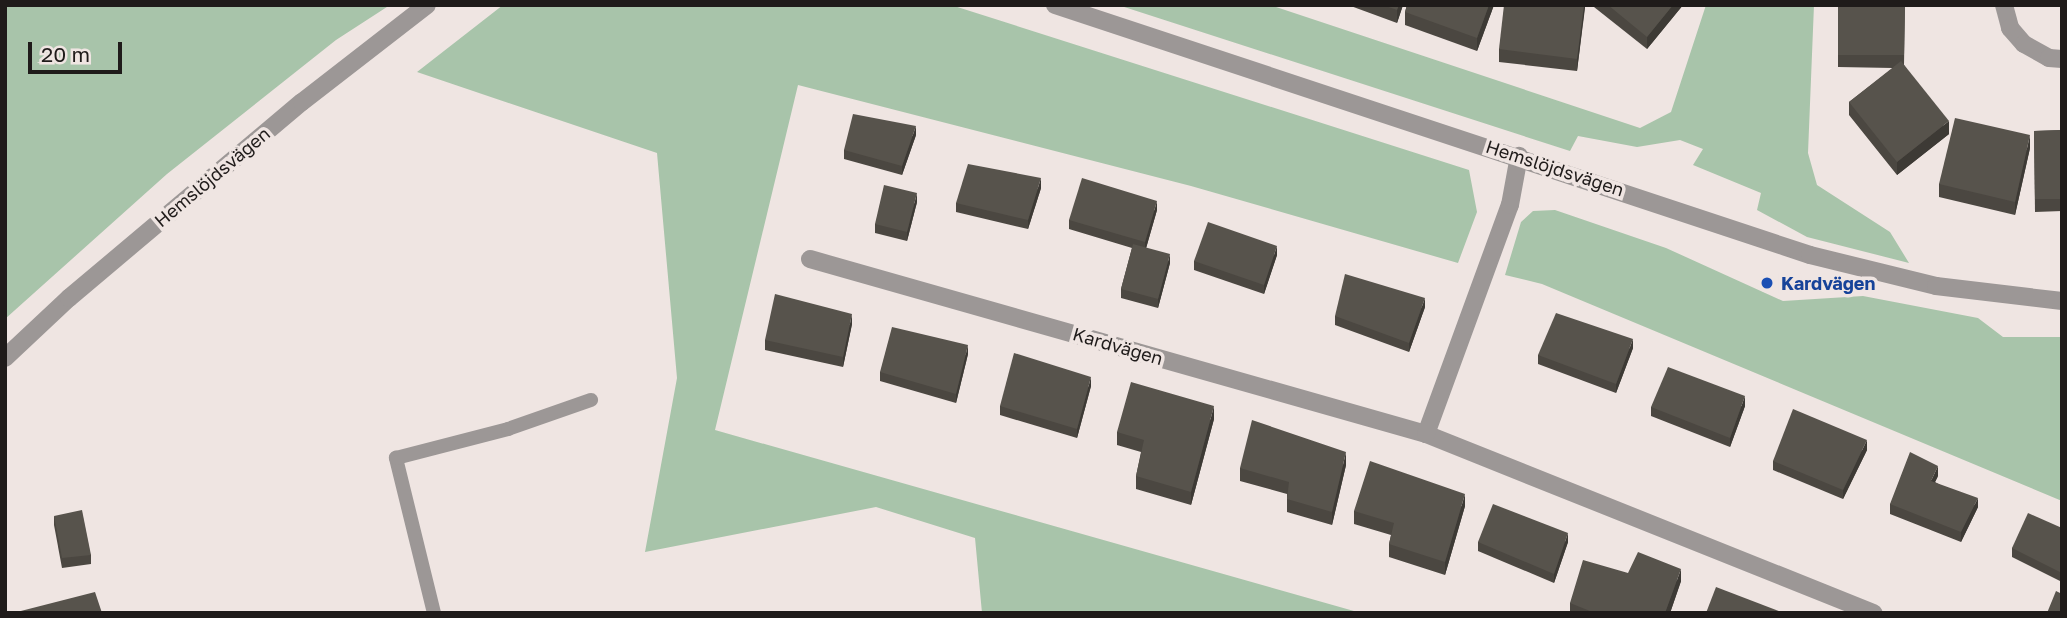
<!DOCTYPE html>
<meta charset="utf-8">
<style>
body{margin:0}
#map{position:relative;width:2067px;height:618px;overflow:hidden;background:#efe5e2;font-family:"Golos Text",sans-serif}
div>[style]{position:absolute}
.green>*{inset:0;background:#a8c4aa}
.service>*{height:14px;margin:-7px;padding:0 7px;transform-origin:7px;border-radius:7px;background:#9c9796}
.minor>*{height:18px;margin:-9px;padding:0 9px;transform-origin:9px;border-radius:9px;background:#9c9796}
.tertiary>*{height:18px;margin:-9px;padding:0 9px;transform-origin:9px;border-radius:9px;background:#9c9796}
.wall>*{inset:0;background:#4b4741}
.shaded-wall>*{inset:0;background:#3d3a35}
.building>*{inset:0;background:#57534c}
.dots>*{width:19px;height:19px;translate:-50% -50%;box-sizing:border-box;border:4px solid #efe5e2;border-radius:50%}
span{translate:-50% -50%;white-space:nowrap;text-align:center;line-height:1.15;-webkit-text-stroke:7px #efe5e2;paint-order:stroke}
.street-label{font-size:18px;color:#1f1b1a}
.transit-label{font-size:18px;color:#164399;font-weight:700}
.left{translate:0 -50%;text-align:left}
.frame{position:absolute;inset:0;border:7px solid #1f1b1a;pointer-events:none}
.scale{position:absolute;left:28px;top:42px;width:94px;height:32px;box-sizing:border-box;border:4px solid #1f1b1a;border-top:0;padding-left:9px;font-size:21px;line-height:24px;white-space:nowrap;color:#1f1b1a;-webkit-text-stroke:5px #efe5e2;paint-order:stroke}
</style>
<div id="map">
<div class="green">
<i style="clip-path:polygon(5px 5px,390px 5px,336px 40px,167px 174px,5px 319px)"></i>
<i style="clip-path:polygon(503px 5px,951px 5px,1469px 170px,1477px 212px,1458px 263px,1191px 186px,798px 85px,715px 430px,1361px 613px,982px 613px,975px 538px,876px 507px,645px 552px,677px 378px,657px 153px,417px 72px)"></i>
<i style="clip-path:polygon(1118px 5px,1270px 5px,1640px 128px,1671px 112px,1706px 5px,1814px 5px,1808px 153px,1817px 185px,1890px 232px,1909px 263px,1807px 237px,1757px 210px,1761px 193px,1693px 165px,1703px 149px,1680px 140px,1637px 147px,1578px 136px,1570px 151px)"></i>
<i style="clip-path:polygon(1555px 210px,1666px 248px,1783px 301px,1863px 296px,1978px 318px,2003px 337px,2062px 337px,2062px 501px,1542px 284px,1505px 275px,1521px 222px,1533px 211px)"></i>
</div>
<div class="service">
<i style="left:434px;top:613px;width:160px;rotate:-103.8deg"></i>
<i style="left:396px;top:458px;width:116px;rotate:-14.5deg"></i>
<i style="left:508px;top:429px;width:88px;rotate:-19.3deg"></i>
</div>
<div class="minor">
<i style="left:2004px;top:5px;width:24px;rotate:75deg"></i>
<i style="left:2010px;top:28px;width:21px;rotate:49deg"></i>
<i style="left:2024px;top:44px;width:29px;rotate:29deg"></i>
<i style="left:2049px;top:58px;width:13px;rotate:4deg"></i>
<i style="left:810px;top:259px;width:640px;rotate:15.86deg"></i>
<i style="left:1426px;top:434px;width:482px;rotate:21.8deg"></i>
<i style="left:1426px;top:434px;width:244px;rotate:-69.9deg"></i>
<i style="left:1510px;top:205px;width:50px;rotate:-79.6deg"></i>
</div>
<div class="tertiary">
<i style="left:1055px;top:5px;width:795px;rotate:18.32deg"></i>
<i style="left:1810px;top:255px;width:130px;rotate:13.8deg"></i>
<i style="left:1936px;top:286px;width:127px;rotate:6.8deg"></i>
<i style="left:5px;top:358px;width:88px;rotate:-43.2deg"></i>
<i style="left:69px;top:298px;width:304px;rotate:-40.1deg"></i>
<i style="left:302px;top:102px;width:158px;rotate:-37.8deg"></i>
</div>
<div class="wall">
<i style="clip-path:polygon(1348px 5px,1403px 5px,1397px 23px)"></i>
<i style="clip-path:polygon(1407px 5px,1494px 5px,1477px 51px,1405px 25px,1405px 12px)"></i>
<i style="clip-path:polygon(1585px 5px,1577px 71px,1499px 62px,1499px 49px)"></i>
<i style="clip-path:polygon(1594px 5px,1683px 5px,1647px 49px,1594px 7px)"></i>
<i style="clip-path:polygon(1838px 5px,1905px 5px,1904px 65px,1949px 134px,1897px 175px,1849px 115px,1849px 102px,1893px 68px,1838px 67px)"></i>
<i style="clip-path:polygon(2062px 130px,2062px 211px,2035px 212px,2034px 131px)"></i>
<i style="clip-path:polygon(916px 135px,902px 175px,844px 159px,844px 150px)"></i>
<i style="clip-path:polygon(2030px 148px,2015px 215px,1939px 197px,1939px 184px)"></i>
<i style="clip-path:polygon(1041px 188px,1028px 229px,956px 212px,956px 203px)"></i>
<i style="clip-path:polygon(917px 202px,907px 241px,875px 233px,875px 224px)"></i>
<i style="clip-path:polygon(1157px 210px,1146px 248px,1170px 263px,1158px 308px,1121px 298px,1121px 289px,1132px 248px,1069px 229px,1069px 220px)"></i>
<i style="clip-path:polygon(1277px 255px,1264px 294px,1194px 270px,1194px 261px)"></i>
<i style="clip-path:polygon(1425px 307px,1409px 352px,1335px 325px,1335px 316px)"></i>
<i style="clip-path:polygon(852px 324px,843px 367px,765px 350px,765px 340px)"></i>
<i style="clip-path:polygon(1633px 348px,1616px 393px,1538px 364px,1538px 355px)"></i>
<i style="clip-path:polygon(968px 354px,956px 403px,880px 381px,880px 372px)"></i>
<i style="clip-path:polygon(1091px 386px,1077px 438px,1000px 415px,1000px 406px)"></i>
<i style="clip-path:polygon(1745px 406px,1730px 447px,1651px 416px,1651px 407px)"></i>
<i style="clip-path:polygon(1214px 419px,1191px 505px,1136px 489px,1136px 476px,1141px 452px,1117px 445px,1117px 432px)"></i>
<i style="clip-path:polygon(1867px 450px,1843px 499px,1773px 470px,1773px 461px)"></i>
<i style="clip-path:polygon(1346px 465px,1332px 525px,1287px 512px,1287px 494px,1240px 481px,1240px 468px)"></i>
<i style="clip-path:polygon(1938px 476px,1935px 482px,1978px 507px,1961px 542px,1890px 514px,1890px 504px)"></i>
<i style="clip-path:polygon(1465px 506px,1445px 575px,1389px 557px,1389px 544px,1391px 535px,1354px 524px,1354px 511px)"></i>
<i style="clip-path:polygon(54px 516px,91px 555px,91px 564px,62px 568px,54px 525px)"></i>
<i style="clip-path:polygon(2062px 528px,2062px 582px,2012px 557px,2012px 548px)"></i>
<i style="clip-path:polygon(1478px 542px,1568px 542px,1554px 583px,1478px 551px)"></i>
<i style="clip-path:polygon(1628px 573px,1681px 581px,1670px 613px,1570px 613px,1570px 603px)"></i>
</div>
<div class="shaded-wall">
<i style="clip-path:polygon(1399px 5px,1403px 5px,1397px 23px,1397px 10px)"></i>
<i style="clip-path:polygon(1489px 5px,1494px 5px,1477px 51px,1477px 38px)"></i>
<i style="clip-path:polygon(1584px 5px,1585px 5px,1585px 8px,1577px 71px,1577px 59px)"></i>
<i style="clip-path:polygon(1673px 5px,1683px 5px,1647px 49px,1647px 37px)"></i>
<i style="clip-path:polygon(1949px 121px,1949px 134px,1897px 175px,1897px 162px)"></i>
<i style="clip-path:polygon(916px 126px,916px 135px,902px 175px,902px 166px)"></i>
<i style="clip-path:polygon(2030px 135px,2030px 148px,2015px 215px,2015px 202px)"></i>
<i style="clip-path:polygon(1041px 178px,1041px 188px,1028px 229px,1028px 220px)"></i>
<i style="clip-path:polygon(917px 193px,917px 202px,907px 241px,907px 232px)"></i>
<i style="clip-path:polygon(1157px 201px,1157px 210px,1145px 252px,1145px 242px)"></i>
<i style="clip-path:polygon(1277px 246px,1277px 255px,1264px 294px,1264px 285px)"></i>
<i style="clip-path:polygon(1170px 254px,1170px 263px,1158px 308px,1158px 299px)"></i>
<i style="clip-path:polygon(1425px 298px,1425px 307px,1409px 352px,1409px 343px)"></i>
<i style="clip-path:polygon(852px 314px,852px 324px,843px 367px,843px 357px)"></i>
<i style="clip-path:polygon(1633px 339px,1633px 348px,1616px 393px,1616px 384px)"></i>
<i style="clip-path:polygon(968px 345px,968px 354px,956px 403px,956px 394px)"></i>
<i style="clip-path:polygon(1091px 377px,1091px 386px,1077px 438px,1077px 429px)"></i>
<i style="clip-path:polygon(1745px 396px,1745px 406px,1730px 447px,1730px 438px)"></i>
<i style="clip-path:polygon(1214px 406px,1214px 419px,1191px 505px,1191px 492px)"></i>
<i style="clip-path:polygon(1867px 440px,1867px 450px,1843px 499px,1843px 490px)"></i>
<i style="clip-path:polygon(1346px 452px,1346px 465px,1332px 525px,1332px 512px)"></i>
<i style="clip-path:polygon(1938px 466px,1938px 476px,1931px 490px,1931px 481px)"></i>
<i style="clip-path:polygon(1465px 494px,1465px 506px,1445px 575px,1445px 562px)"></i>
<i style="clip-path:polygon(1978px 498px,1978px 507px,1961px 542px,1961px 532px)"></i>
<i style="clip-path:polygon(1568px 533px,1568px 542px,1554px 583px,1554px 574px)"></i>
<i style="clip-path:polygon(1681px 569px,1681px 581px,1670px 613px,1665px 613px)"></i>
</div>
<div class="building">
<i style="clip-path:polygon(1383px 5px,1399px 5px,1397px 10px)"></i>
<i style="clip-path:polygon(1407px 5px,1489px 5px,1477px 38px,1405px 12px)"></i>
<i style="clip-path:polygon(1504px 5px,1584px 5px,1577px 59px,1499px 49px)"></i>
<i style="clip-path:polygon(1608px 5px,1673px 5px,1647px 37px)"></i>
<i style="clip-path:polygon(1838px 5px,1905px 5px,1904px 55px,1838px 55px)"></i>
<i style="clip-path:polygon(1901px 61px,1949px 121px,1897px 162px,1849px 102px)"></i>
<i style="clip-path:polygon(853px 114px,916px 126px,902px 166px,844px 150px)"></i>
<i style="clip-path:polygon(1955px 118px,2030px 135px,2015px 202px,1939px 184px)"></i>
<i style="clip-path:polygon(2062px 130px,2062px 199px,2035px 199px,2034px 131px)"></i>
<i style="clip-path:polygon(968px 164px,1041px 178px,1028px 220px,956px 203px)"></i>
<i style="clip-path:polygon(1082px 178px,1157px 201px,1145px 242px,1069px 220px)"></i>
<i style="clip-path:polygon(884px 185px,917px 193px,907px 232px,875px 224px)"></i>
<i style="clip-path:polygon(1208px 222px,1277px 246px,1264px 285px,1194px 261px)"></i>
<i style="clip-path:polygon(1133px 244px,1170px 254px,1158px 299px,1121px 289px)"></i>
<i style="clip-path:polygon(1345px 274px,1425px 298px,1409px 343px,1335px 316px)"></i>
<i style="clip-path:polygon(775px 294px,852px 314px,843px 357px,765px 340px)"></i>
<i style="clip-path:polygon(1556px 313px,1633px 339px,1616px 384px,1538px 355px)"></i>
<i style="clip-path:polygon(892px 327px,968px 345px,956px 394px,880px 372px)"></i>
<i style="clip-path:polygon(1014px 353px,1091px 377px,1077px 429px,1000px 406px)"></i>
<i style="clip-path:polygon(1668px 367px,1745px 396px,1730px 438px,1651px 407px)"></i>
<i style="clip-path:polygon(1131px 382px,1214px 406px,1191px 492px,1136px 476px,1144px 440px,1117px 432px)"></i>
<i style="clip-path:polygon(1793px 409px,1867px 440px,1843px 490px,1773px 461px)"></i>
<i style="clip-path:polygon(1252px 420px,1346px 452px,1332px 512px,1287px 499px,1289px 482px,1240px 468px)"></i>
<i style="clip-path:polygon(1910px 452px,1938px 466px,1931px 481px,1978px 498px,1961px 532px,1890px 504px)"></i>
<i style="clip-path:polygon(1370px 461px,1465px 494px,1445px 562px,1389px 544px,1394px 523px,1354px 511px)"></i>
<i style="clip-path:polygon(1493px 504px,1568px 533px,1554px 574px,1478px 542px)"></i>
<i style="clip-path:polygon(82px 510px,91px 555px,62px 558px,54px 516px)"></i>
<i style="clip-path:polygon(2028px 513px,2062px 528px,2062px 573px,2012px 548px)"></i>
<i style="clip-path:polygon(1638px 552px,1681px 569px,1665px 613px,1595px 613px,1570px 603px,1583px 560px,1628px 573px)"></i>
<i style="clip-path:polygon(1716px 587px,1784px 613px,1706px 613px)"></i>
<i style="clip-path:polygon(2056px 591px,2062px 594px,2062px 613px,2047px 613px)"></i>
<i style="clip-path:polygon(95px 592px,102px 613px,13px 613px)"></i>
</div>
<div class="dots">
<i style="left:1767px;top:283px;background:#1a4fb4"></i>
</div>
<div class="street-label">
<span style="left:1555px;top:168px;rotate:18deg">Hemslöjdsvägen</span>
<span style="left:212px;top:177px;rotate:-40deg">Hemslöjdsvägen</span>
<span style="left:1118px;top:346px;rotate:16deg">Kardvägen</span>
</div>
<div class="transit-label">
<span class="left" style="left:1781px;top:283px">Kardvägen</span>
</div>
<div class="frame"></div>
<div class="scale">20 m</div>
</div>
